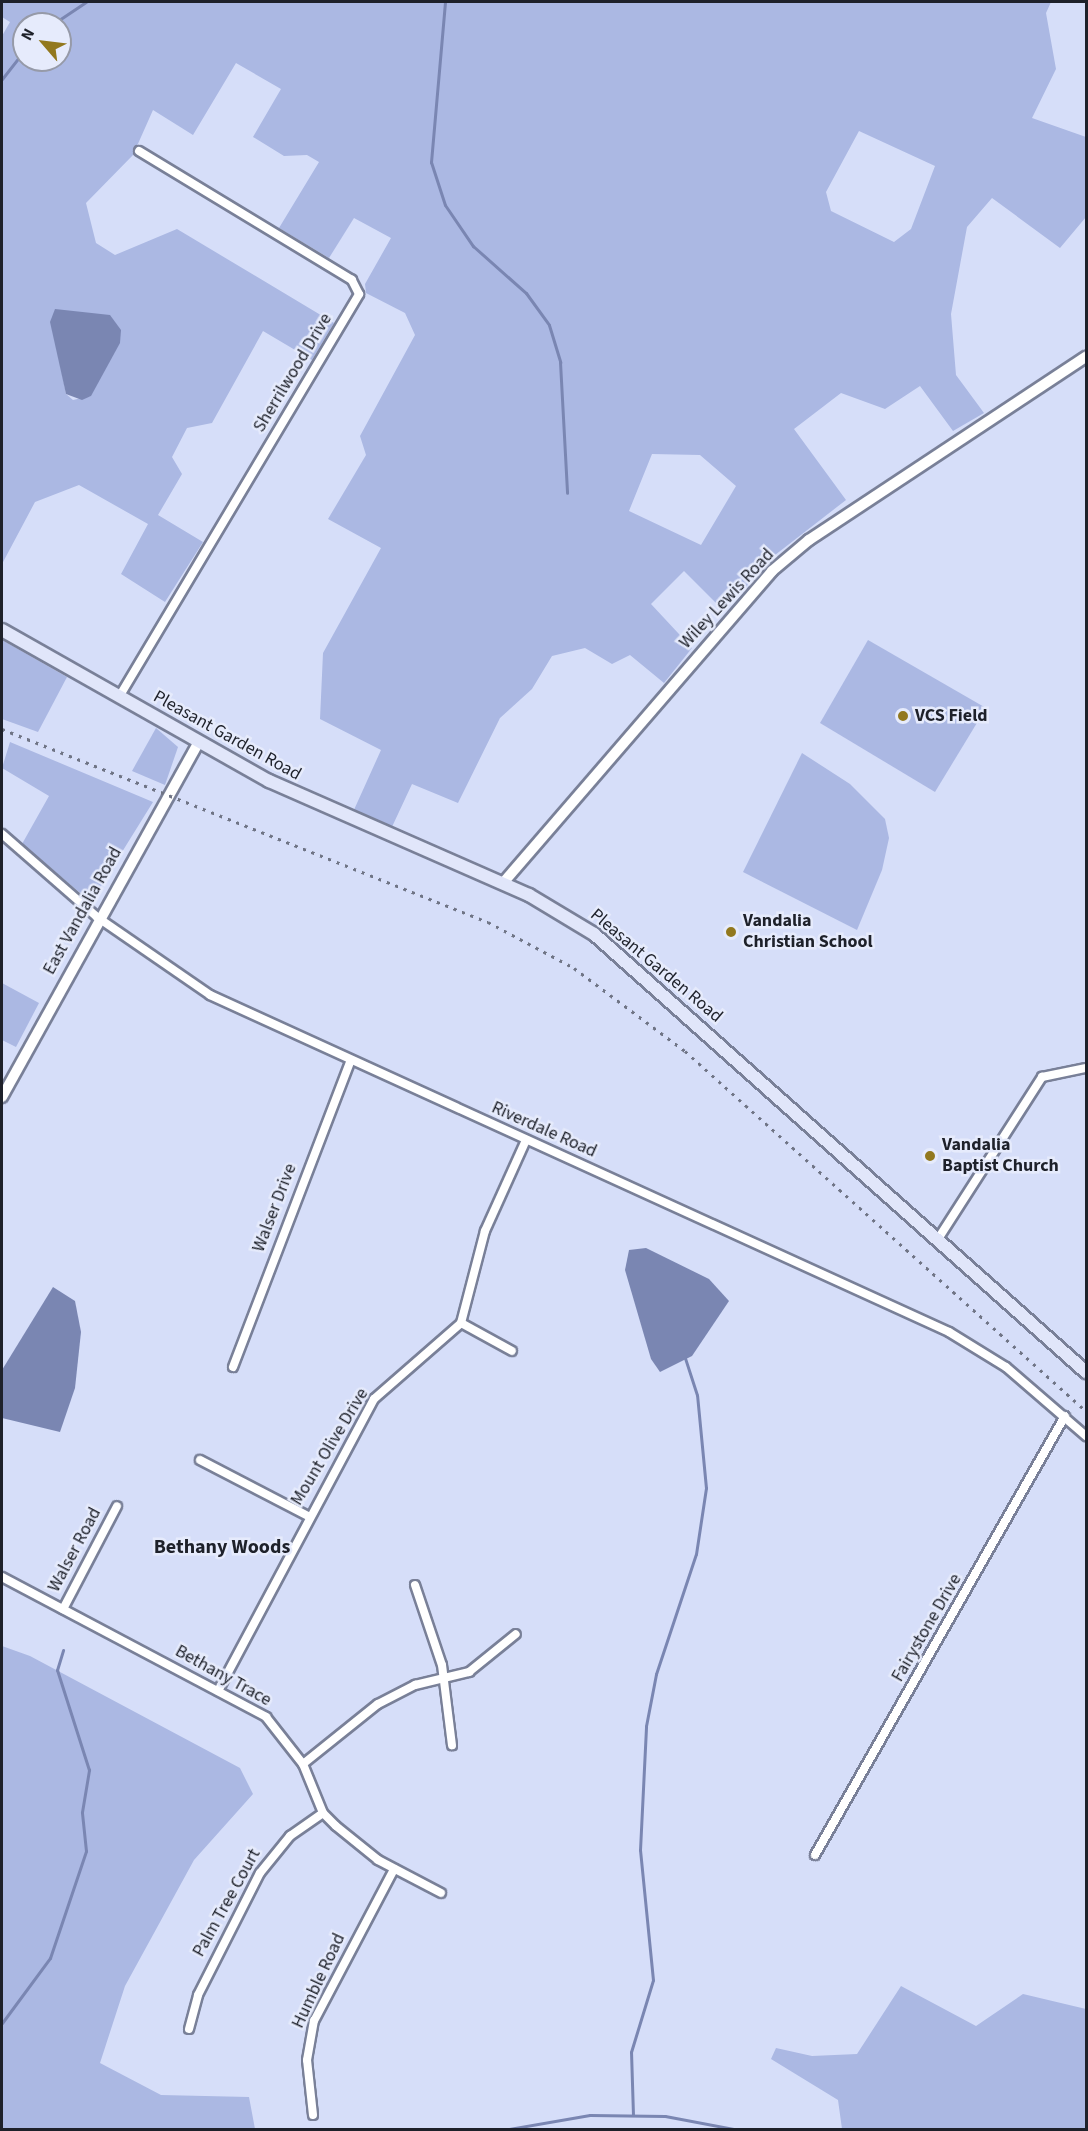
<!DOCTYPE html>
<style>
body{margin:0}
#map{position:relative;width:1088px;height:2131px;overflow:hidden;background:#d6def9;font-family:"Source Sans 3",sans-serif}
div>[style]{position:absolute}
.green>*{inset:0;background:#abb8e3}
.water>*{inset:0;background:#7a86b2}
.stream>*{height:3px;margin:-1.5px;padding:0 1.5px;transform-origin:1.5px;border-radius:1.5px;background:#7a86b2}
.roads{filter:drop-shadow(2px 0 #798098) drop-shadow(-2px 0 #798098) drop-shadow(0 2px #798098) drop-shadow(0 -2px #798098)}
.minor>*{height:8px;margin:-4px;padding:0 4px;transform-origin:4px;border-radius:4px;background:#fff}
.tertiary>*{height:10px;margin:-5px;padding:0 5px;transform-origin:5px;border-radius:5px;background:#fff}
.secondary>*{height:12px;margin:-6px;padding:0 6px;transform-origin:6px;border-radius:6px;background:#e1e6fa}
.rail>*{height:3px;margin-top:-1.5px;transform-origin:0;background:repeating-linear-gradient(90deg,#6f7485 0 3px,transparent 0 9px)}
.dots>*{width:16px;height:16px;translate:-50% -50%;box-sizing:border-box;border:3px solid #e6ebfc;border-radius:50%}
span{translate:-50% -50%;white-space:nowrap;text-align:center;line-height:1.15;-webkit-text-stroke:5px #e6ebfc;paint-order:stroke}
.street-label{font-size:18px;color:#1e212a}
.poi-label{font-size:18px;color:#1e212a;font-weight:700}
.left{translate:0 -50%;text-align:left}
.neighbourhood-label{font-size:20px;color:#1e212a;font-weight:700}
.frame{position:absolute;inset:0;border:3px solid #1e212a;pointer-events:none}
.north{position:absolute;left:12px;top:12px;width:60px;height:60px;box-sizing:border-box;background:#e6ebfc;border:2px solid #969aa8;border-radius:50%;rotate:298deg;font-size:16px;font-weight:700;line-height:24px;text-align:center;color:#1e212a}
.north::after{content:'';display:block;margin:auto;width:21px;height:27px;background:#92781e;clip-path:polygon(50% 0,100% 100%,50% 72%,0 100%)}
</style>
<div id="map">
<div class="green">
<i style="clip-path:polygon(evenodd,2px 2px,1051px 2px,1046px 13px,1056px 69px,1032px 118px,1086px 137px,1086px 217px,1060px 248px,992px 198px,967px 227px,951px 314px,956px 375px,984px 413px,953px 431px,920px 386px,885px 409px,841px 393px,794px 429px,846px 500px,775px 555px,724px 611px,684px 571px,651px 604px,692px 648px,664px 683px,630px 655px,612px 664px,585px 648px,552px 656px,532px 689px,500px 718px,458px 803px,412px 784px,391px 829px,353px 812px,381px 750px,320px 719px,323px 653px,381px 548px,328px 519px,366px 455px,360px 436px,415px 335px,405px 313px,366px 293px,365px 284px,391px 238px,354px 218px,329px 258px,279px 228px,319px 162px,307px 155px,284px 156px,253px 137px,281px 89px,236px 63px,193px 135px,153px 110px,133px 155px,86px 203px,96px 243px,115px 255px,177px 229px,334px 323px,312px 360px,263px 331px,212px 423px,187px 428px,172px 457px,182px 474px,158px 515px,203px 542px,165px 602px,121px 574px,148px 524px,79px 485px,35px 502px,2px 564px,2px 36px,10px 22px,2px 17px,2px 2px,24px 24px,60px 24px,60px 60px,24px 60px,24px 24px,2px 2px,859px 131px,935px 166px,911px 229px,894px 242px,831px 211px,826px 192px,859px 131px,2px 2px,58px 352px,91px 396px,73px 400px,66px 394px,58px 352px,2px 2px,652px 454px,700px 455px,736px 486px,701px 545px,629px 511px,652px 454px)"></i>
<i style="clip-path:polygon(2px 640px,67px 677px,38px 732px,2px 719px)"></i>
<i style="clip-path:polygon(868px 640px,986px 708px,935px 792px,820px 723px)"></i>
<i style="clip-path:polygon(156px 728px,178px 747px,165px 785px,132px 771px)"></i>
<i style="clip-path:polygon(10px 742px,153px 802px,91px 902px,22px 844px,49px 796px,2px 768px)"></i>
<i style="clip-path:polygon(802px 753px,850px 784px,885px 819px,889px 838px,882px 870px,857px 930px,743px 872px)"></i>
<i style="clip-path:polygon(2px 983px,39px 1003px,16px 1047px,2px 1040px)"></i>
<i style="clip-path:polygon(2px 1646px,30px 1656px,240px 1768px,253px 1794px,194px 1860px,125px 1986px,100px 2063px,161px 2095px,249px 2097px,255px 2129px,2px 2129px)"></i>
<i style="clip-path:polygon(901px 1986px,976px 2026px,1023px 1994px,1086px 2009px,1086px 2129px,842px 2129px,838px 2100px,771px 2059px,776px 2048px,812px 2056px,857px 2054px)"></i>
</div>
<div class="water">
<i style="clip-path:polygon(55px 309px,110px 315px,121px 330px,120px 343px,91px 396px,82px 400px,66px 394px,50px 322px)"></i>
<i style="clip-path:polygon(646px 1248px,709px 1279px,729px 1301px,692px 1356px,660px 1372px,651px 1359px,625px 1270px,629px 1250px)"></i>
<i style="clip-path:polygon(53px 1287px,75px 1301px,81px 1332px,75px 1388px,60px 1432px,2px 1418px,2px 1370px)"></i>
</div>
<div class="stream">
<i style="left:445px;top:2px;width:161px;rotate:95deg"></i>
<i style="left:431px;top:162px;width:45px;rotate:72deg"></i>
<i style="left:445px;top:205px;width:50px;rotate:55.7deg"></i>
<i style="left:473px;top:246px;width:71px;rotate:41.6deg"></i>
<i style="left:526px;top:293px;width:39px;rotate:54deg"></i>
<i style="left:549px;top:325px;width:39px;rotate:73deg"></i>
<i style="left:560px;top:362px;width:131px;rotate:86.9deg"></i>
<i style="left:53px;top:24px;width:40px;rotate:-34deg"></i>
<i style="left:2px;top:79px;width:36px;rotate:-52deg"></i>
<i style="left:2px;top:2023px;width:81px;rotate:-53.6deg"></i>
<i style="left:50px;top:1958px;width:113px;rotate:-71.4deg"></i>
<i style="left:86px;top:1851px;width:39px;rotate:-96deg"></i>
<i style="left:82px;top:1812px;width:43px;rotate:-80.5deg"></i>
<i style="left:89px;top:1770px;width:105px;rotate:-107.7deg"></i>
<i style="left:57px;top:1670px;width:21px;rotate:-73deg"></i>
<i style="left:633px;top:2115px;width:63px;rotate:-91.8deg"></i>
<i style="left:631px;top:2052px;width:75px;rotate:-73deg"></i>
<i style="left:653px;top:1980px;width:131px;rotate:-95.7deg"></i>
<i style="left:640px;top:1850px;width:124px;rotate:-87.2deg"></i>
<i style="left:646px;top:1726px;width:53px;rotate:-79.1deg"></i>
<i style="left:656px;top:1674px;width:126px;rotate:-71.6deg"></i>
<i style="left:696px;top:1554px;width:67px;rotate:-81.4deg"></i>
<i style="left:706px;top:1488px;width:93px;rotate:-95.5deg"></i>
<i style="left:697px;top:1395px;width:39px;rotate:-108deg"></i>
<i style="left:503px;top:2130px;width:88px;rotate:-9.8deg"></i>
<i style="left:590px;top:2115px;width:75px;rotate:0.8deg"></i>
<i style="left:665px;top:2116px;width:75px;rotate:10.7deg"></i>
</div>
<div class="roads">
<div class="minor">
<i style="left:119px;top:697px;width:469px;rotate:-59.2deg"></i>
<i style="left:359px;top:294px;width:16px;rotate:-117deg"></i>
<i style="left:352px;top:280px;width:249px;rotate:-148.8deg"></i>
<i style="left:2px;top:834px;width:126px;rotate:41.1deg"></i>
<i style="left:97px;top:917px;width:137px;rotate:34.6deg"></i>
<i style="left:210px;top:995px;width:812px;rotate:24.51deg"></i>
<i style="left:949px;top:1332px;width:67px;rotate:31.6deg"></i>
<i style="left:1006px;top:1367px;width:106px;rotate:40.8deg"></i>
<i style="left:938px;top:1239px;width:193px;rotate:-57.3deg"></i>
<i style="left:1042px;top:1077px;width:45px;rotate:-11.6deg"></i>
<i style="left:461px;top:1323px;width:58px;rotate:28.8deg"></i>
<i style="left:233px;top:1367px;width:327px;rotate:-69deg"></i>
<i style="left:200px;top:1460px;width:122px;rotate:27.4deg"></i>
<i style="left:2px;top:1577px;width:299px;rotate:27.9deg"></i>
<i style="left:266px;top:1717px;width:60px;rotate:51.8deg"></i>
<i style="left:303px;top:1764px;width:53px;rotate:67.8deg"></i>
<i style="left:323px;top:1813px;width:18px;rotate:45deg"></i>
<i style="left:336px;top:1826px;width:54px;rotate:39deg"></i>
<i style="left:378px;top:1860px;width:71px;rotate:27.6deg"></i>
<i style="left:415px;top:1585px;width:84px;rotate:71.4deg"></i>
<i style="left:442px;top:1665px;width:81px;rotate:82.9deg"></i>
<i style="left:63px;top:1609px;width:116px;rotate:-62.3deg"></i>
<i style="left:218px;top:1691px;width:331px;rotate:-61.9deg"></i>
<i style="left:374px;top:1399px;width:116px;rotate:-41.1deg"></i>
<i style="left:461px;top:1323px;width:95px;rotate:-75.4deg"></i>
<i style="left:485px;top:1231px;width:100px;rotate:-65.7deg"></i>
<i style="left:303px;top:1764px;width:96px;rotate:-38.7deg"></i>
<i style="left:378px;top:1704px;width:42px;rotate:-27.2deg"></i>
<i style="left:415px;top:1685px;width:56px;rotate:-13.5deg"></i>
<i style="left:469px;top:1672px;width:60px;rotate:-39deg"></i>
<i style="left:815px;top:1855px;width:505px;rotate:-60.34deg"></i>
<i style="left:189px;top:2029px;width:35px;rotate:-75deg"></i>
<i style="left:198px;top:1995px;width:137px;rotate:-63.1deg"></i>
<i style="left:260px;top:1873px;width:48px;rotate:-51deg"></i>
<i style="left:290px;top:1836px;width:40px;rotate:-34.9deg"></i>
<i style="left:313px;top:2115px;width:55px;rotate:-96.2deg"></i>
<i style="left:307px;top:2060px;width:40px;rotate:-80deg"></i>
<i style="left:314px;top:2021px;width:172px;rotate:-62.2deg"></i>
</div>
<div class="tertiary">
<i style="left:503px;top:883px;width:412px;rotate:-49.2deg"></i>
<i style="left:772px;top:571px;width:48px;rotate:-40deg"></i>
<i style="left:809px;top:540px;width:332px;rotate:-33.5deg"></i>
<i style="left:2px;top:1097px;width:405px;rotate:-61deg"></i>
</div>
<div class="secondary">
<i style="left:2px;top:630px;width:307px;rotate:29.5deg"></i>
<i style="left:269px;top:781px;width:284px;rotate:23.7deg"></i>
<i style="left:529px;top:895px;width:76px;rotate:31deg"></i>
<i style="left:594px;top:934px;width:659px;rotate:41.68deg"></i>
</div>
</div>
<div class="rail">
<i style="left:2px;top:729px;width:523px;rotate:21.66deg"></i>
<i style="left:488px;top:922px;width:98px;rotate:28.1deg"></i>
<i style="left:574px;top:968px;width:139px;rotate:36.8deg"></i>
<i style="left:685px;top:1051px;width:539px;rotate:41.92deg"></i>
</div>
<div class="dots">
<i style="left:903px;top:716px;background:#92781e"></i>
<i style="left:731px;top:932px;background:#92781e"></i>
<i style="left:930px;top:1156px;background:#92781e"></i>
</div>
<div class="street-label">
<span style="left:293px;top:373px;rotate:-59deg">Sherrilwood Drive</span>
<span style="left:727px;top:599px;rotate:-47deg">Wiley Lewis Road</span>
<span style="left:227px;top:736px;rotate:29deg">Pleasant Garden Road</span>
<span style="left:83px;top:911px;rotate:-61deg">East Vandalia Road</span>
<span style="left:656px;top:966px;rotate:40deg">Pleasant Garden Road</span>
<span style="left:544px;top:1130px;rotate:24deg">Riverdale Road</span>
<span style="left:275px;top:1208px;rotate:-69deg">Walser Drive</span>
<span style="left:330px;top:1447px;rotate:-59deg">Mount Olive Drive</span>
<span style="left:75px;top:1550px;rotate:-62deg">Walser Road</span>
<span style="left:927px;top:1628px;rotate:-60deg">Fairystone Drive</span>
<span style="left:223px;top:1676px;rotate:29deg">Bethany Trace</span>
<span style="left:227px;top:1903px;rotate:-61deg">Palm Tree Court</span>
<span style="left:319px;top:1981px;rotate:-65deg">Humble Road</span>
</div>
<div class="poi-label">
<span class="left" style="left:915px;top:716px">VCS Field</span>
<span class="left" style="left:743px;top:932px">Vandalia<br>Christian School</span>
<span class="left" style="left:942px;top:1156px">Vandalia<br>Baptist Church</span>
</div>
<div class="neighbourhood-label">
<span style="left:222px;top:1547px">Bethany Woods</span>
</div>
<div class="frame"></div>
<div class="north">N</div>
</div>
